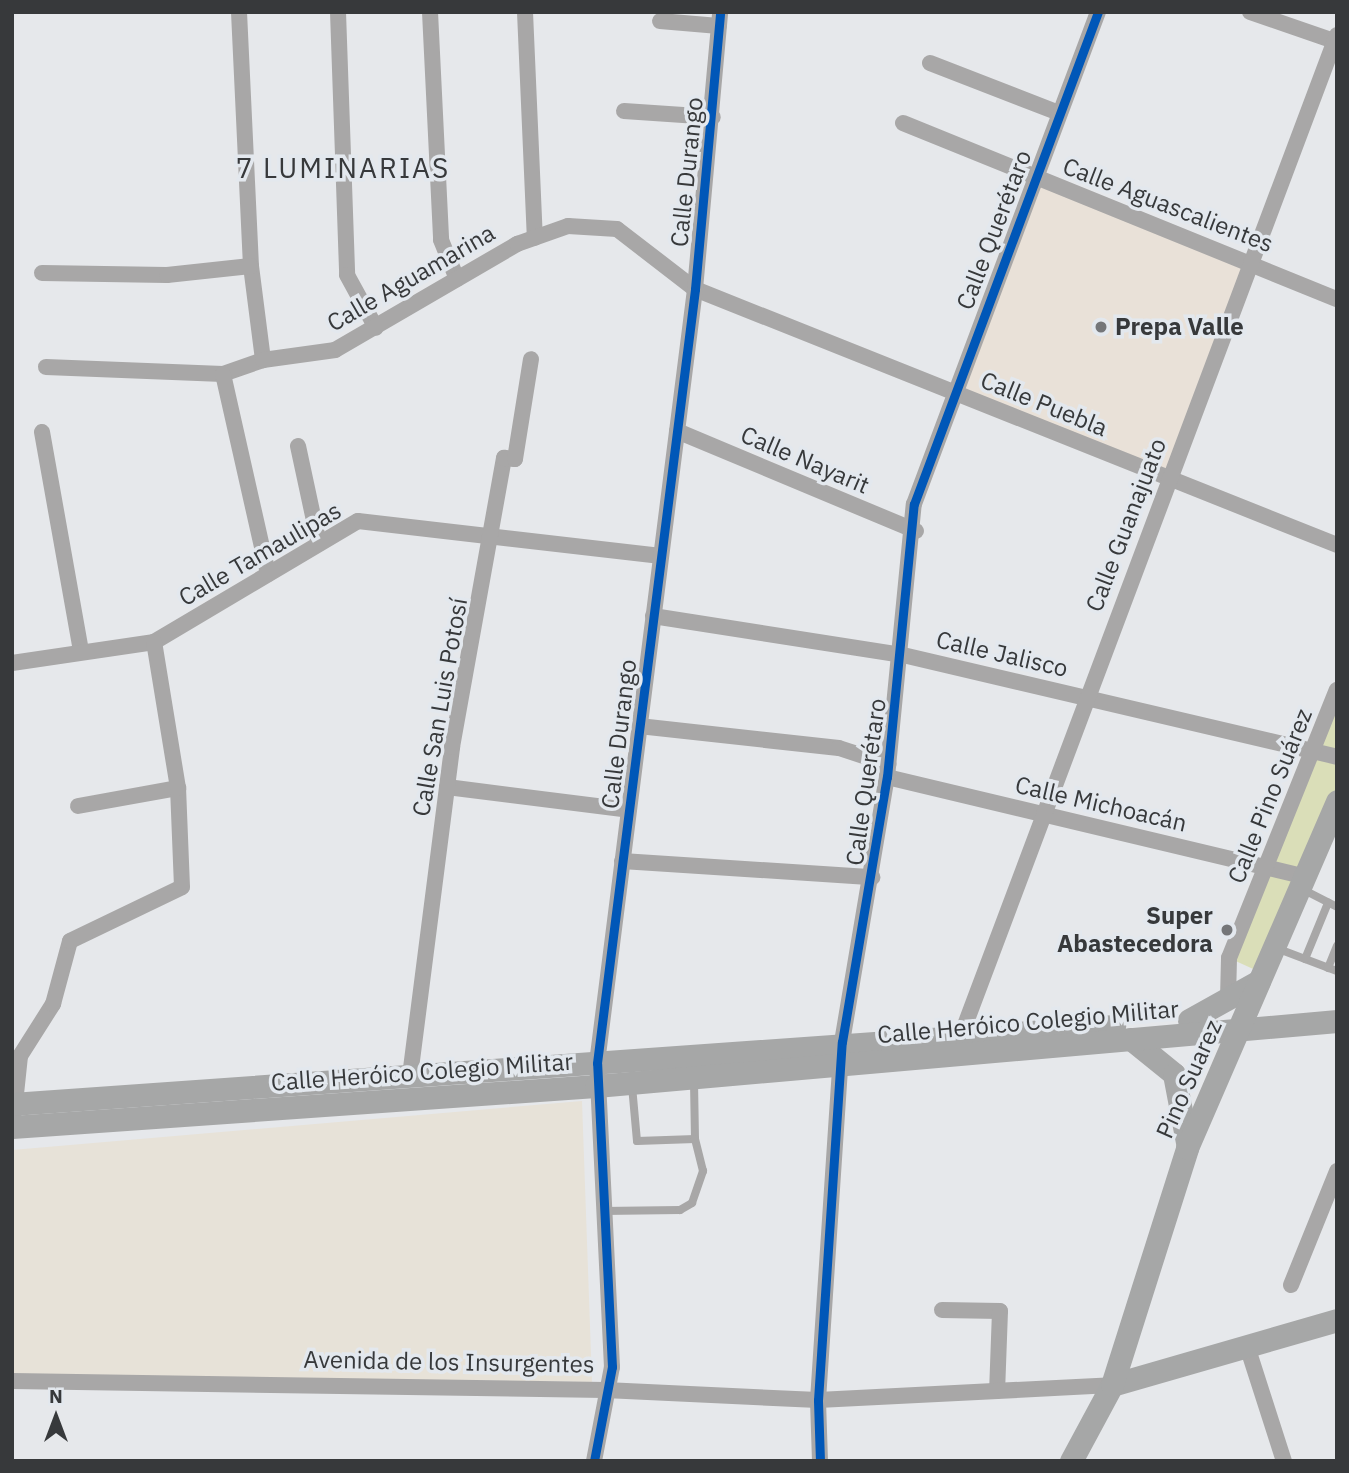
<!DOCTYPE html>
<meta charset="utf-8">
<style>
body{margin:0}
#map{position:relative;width:1349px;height:1473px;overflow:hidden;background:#e6e8eb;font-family:"IBM Plex Sans",sans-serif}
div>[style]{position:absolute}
.industrial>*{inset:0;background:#e7e2d8}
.education>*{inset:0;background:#e9e1d8}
.green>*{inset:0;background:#dadeb8}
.lane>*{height:8px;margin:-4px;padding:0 4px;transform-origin:4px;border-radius:4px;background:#a8a7a7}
.street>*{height:16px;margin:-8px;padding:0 8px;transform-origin:8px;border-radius:8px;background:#a8a7a7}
.secondary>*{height:23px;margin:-11.5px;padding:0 11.5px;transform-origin:11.5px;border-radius:11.5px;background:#a6a7a7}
.cycleway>*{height:9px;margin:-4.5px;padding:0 4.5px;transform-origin:4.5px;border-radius:4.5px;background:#0057b8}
.dots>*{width:19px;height:19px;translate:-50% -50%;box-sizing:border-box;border:4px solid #e3e8ee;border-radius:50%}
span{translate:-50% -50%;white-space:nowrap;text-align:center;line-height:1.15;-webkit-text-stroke:7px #e3e8ee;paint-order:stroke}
.street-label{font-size:24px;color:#37393b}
.poi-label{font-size:24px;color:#37393b;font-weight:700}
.left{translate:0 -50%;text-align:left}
.right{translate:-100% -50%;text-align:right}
.quarter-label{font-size:28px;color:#37393b;letter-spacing:2px}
.frame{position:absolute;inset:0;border:14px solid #37393b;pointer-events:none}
.north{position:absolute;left:21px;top:1382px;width:70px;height:70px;-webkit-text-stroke:5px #e3e8ee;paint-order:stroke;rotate:0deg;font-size:19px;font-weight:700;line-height:28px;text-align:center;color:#37393b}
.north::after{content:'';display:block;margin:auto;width:24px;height:32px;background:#37393b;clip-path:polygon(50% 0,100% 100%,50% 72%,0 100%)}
</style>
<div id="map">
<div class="industrial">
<i style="clip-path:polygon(582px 1101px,592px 1382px,12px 1375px,12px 1150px)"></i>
</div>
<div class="education">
<i style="clip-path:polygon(1034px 177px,1250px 261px,1168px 478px,952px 392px)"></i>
</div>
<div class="green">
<i style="clip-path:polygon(1337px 690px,1337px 801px,1262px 973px,1229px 958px)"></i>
</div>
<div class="lane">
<i style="left:1302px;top:889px;width:39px;rotate:27deg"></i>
<i style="left:1276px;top:948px;width:65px;rotate:20.7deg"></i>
<i style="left:1305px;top:959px;width:61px;rotate:-67.7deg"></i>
<i style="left:1328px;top:968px;width:24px;rotate:-68deg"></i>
<i style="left:632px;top:1086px;width:55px;rotate:84.8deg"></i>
<i style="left:637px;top:1141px;width:58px;rotate:-2deg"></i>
<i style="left:695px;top:1139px;width:60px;rotate:-91deg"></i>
<i style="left:603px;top:1211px;width:77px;rotate:-0.7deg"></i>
<i style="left:680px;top:1210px;width:14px;rotate:-30deg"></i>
<i style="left:692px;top:1203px;width:34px;rotate:-71deg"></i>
<i style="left:703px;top:1171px;width:33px;rotate:-104deg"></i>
</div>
<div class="street">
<i style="left:239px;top:12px;width:254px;rotate:87.3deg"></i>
<i style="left:251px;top:266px;width:95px;rotate:82.7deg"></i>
<i style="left:338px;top:12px;width:263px;rotate:88deg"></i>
<i style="left:347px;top:275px;width:60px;rotate:61.3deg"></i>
<i style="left:430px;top:12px;width:228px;rotate:87.2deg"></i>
<i style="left:441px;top:240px;width:42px;rotate:67.7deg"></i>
<i style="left:525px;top:12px;width:226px;rotate:87.5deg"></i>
<i style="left:1250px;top:12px;width:92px;rotate:19deg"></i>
<i style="left:660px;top:21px;width:59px;rotate:4.8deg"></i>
<i style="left:930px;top:63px;width:138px;rotate:21.2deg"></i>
<i style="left:624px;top:111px;width:89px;rotate:3.9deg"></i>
<i style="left:903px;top:123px;width:468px;rotate:22.1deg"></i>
<i style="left:42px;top:273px;width:125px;rotate:0.9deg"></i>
<i style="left:167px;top:275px;width:84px;rotate:-6.1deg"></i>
<i style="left:46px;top:367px;width:177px;rotate:2.3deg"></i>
<i style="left:223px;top:374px;width:42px;rotate:-19.3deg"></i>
<i style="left:263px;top:360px;width:73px;rotate:-7.9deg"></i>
<i style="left:335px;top:350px;width:211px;rotate:-30.2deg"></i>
<i style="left:517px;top:244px;width:54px;rotate:-19.4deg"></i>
<i style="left:568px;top:226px;width:49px;rotate:3.5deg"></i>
<i style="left:617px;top:229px;width:98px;rotate:37.6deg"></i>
<i style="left:695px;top:289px;width:691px;rotate:21.74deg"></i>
<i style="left:223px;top:374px;width:205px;rotate:77.3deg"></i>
<i style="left:677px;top:431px;width:259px;rotate:22.7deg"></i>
<i style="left:42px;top:432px;width:221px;rotate:79.9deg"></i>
<i style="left:298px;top:446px;width:100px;rotate:77.9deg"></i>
<i style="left:653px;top:616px;width:253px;rotate:8.9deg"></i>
<i style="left:903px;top:655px;width:446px;rotate:13.2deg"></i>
<i style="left:12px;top:663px;width:144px;rotate:-8.4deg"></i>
<i style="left:154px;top:642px;width:237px;rotate:-30.7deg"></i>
<i style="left:358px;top:521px;width:305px;rotate:6.6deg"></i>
<i style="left:639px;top:726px;width:201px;rotate:6.3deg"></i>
<i style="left:839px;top:748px;width:52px;rotate:18.1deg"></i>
<i style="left:887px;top:777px;width:429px;rotate:13.4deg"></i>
<i style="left:447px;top:787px;width:183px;rotate:7.2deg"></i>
<i style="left:78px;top:806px;width:102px;rotate:-10.2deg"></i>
<i style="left:622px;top:861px;width:251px;rotate:3.7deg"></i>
<i style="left:1228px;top:999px;width:41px;rotate:-88.6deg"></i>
<i style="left:1229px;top:958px;width:289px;rotate:-68.1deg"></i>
<i style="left:962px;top:1033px;width:1066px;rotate:-69.41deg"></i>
<i style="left:410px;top:1076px;width:332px;rotate:-82.7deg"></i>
<i style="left:452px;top:747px;width:294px;rotate:-79.8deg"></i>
<i style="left:504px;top:458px;width:11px;rotate:5deg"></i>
<i style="left:515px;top:459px;width:101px;rotate:-80.9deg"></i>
<i style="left:14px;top:1113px;width:57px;rotate:-84deg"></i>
<i style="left:20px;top:1056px;width:62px;rotate:-57.6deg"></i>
<i style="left:53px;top:1004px;width:65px;rotate:-74.9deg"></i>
<i style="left:70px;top:941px;width:124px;rotate:-25.7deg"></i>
<i style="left:182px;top:887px;width:99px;rotate:-92.3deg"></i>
<i style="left:178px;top:788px;width:148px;rotate:-99.3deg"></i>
<i style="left:1291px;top:1285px;width:123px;rotate:-68deg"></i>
<i style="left:942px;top:1310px;width:58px;rotate:1deg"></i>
<i style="left:1000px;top:1311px;width:80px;rotate:92.1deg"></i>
<i style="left:1247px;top:1346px;width:121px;rotate:72.2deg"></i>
<i style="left:12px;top:1381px;width:593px;rotate:0.87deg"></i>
<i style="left:605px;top:1390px;width:213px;rotate:2.7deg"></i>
<i style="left:818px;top:1400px;width:294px;rotate:-2.9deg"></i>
<i style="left:594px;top:1461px;width:96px;rotate:-79.2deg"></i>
<i style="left:612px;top:1367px;width:304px;rotate:-92.8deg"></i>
<i style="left:597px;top:1063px;width:780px;rotate:-82.78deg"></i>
<i style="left:695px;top:289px;width:278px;rotate:-84.8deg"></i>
<i style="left:820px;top:1461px;width:61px;rotate:-91.9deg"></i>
<i style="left:818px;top:1400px;width:359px;rotate:-86.2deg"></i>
<i style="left:842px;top:1042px;width:269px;rotate:-80.4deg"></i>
<i style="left:887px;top:777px;width:274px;rotate:-84.4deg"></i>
<i style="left:914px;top:504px;width:525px;rotate:-69.5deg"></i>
</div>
<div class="secondary">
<i style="left:1189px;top:1020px;width:80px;rotate:-29.1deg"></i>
<i style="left:1131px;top:1039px;width:55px;rotate:39.1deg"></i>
<i style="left:1174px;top:1074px;width:69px;rotate:79.2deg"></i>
<i style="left:12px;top:1104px;width:1105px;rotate:-4.05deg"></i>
<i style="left:12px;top:1127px;width:585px;rotate:-4.02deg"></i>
<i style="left:596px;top:1086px;width:744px;rotate:-5.01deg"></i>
<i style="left:1112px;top:1385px;width:234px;rotate:-16.1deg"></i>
<i style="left:1071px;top:1461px;width:86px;rotate:-61.7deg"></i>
<i style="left:1112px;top:1385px;width:249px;rotate:-72.4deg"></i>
<i style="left:1187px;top:1148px;width:378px;rotate:-66.6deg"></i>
</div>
<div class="cycleway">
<i style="left:594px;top:1461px;width:96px;rotate:-79.2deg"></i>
<i style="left:612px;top:1367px;width:304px;rotate:-92.8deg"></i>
<i style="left:597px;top:1063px;width:780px;rotate:-82.78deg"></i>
<i style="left:695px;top:289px;width:278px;rotate:-84.8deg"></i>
<i style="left:820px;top:1461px;width:61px;rotate:-91.9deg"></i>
<i style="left:818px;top:1400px;width:359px;rotate:-86.2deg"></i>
<i style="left:842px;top:1042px;width:269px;rotate:-80.4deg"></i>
<i style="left:887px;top:777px;width:274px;rotate:-84.4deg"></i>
<i style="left:914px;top:504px;width:525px;rotate:-69.5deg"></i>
</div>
<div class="dots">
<i style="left:1101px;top:327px;background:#747679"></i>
<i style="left:1227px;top:930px;background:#747679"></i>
</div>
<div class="street-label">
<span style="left:687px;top:172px;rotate:-84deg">Calle Durango</span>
<span style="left:1168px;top:205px;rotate:21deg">Calle Aguascalientes</span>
<span style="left:994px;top:230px;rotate:-69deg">Calle Querétaro</span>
<span style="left:411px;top:278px;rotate:-30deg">Calle Aguamarina</span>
<span style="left:1044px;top:404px;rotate:22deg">Calle Puebla</span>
<span style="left:805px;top:460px;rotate:23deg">Calle Nayarit</span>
<span style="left:1126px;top:525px;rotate:-69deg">Calle Guanajuato</span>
<span style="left:260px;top:554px;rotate:-30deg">Calle Tamaulipas</span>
<span style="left:1002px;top:654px;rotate:13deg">Calle Jalisco</span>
<span style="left:440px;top:707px;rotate:-80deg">Calle San Luis Potosí</span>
<span style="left:619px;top:734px;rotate:-83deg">Calle Durango</span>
<span style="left:866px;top:782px;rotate:-82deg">Calle Querétaro</span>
<span style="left:1270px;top:796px;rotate:-68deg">Calle Pino Suárez</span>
<span style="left:1101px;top:804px;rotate:13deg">Calle Michoacán</span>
<span style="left:1028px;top:1022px;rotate:-5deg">Calle Heróico Colegio Militar</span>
<span style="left:422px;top:1072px;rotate:-4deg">Calle Heróico Colegio Militar</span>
<span style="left:1189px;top:1079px;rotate:-66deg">Pino Suarez</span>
<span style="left:449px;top:1362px;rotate:1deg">Avenida de los Insurgentes</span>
</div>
<div class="poi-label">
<span class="left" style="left:1115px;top:327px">Prepa Valle</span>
<span class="right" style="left:1213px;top:930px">Super<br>Abastecedora</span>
</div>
<div class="quarter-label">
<span style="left:343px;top:168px">7 LUMINARIAS</span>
</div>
<div class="frame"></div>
<div class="north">N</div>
</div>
